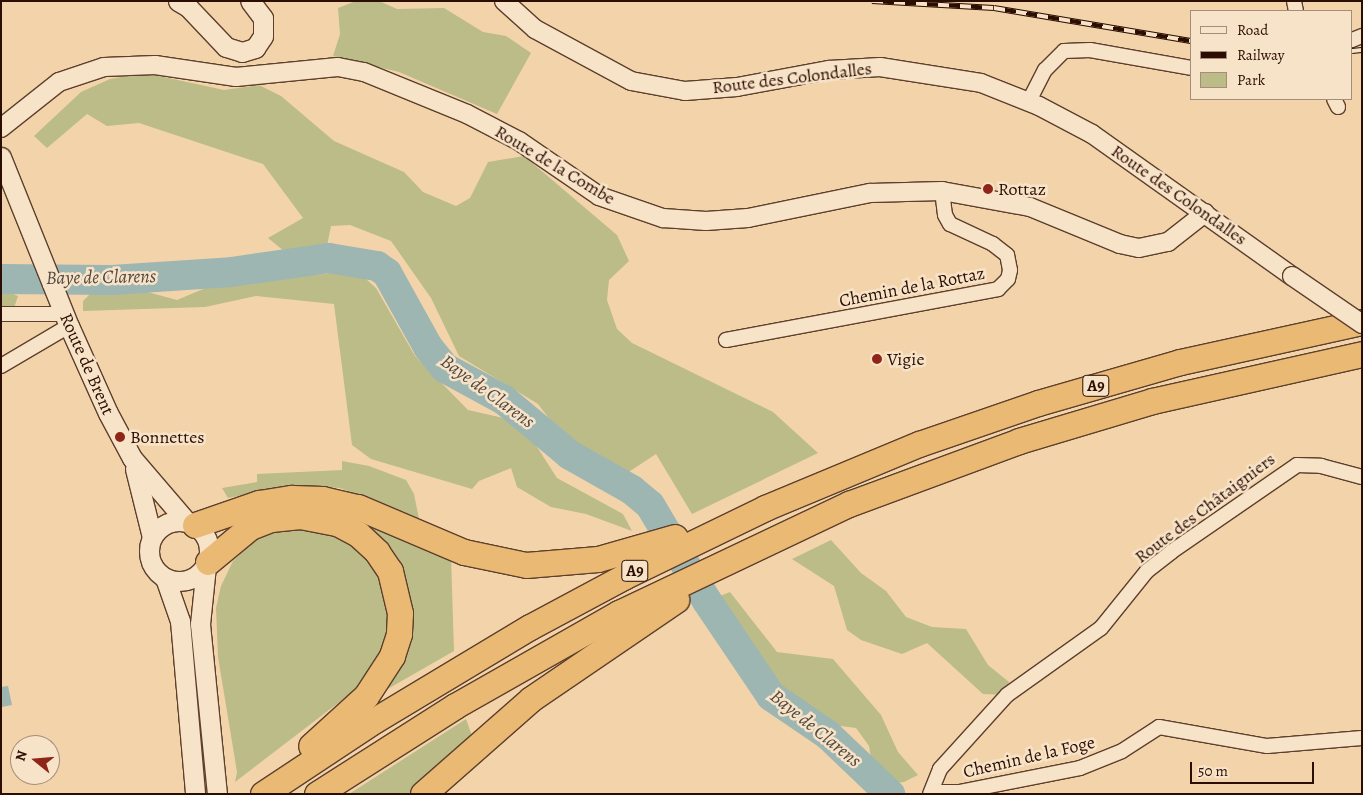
<!DOCTYPE html>
<meta charset="utf-8">
<style>
body{margin:0}
#map{position:relative;width:1363px;height:795px;overflow:hidden;background:#f3d4aa;font-family:Alegreya,serif}
div>[style]{position:absolute}
.green>*{inset:0;background:#bbbc88}
.water>*{inset:0;background:#9eb6b2}
.river>*{height:30px;margin:-15px;padding:0 15px;transform-origin:15px;border-radius:15px;background:#9eb6b2}
.roads{filter:drop-shadow(1px 0 #5d3f2c) drop-shadow(-1px 0 #5d3f2c) drop-shadow(0 1px #5d3f2c) drop-shadow(0 -1px #5d3f2c)}
.minor>*{height:14px;margin:-7px;padding:0 7px;transform-origin:7px;border-radius:7px;background:#f7e3c8}
.tertiary>*{height:18px;margin:-9px;padding:0 9px;transform-origin:9px;border-radius:9px;background:#f7e3c8}
.secondary>*{height:19px;margin:-9.5px;padding:0 9.5px;transform-origin:9.5px;border-radius:9.5px;background:#f7e3c8}
.secondary>.ring{margin:-9.5px;padding:0;box-sizing:content-box;background:none;border:19px solid #f7e3c8;border-radius:50%}
.motorway>*{height:25px;margin:-12.5px;padding:0 12.5px;transform-origin:12.5px;border-radius:12.5px;background:#eaba75}
.rail>*{height:5.5px;margin-top:-2.75px;transform-origin:0;background:repeating-linear-gradient(90deg,#f7e3c8 0 11px,#2b0d02 0 22px);box-sizing:border-box;border-block:1px solid #2b0d02}
.bridges{filter:drop-shadow(1px 0 #5d3f2c) drop-shadow(-1px 0 #5d3f2c) drop-shadow(0 1px #5d3f2c) drop-shadow(0 -1px #5d3f2c)}
.tertiary-bridge>*{height:18px;margin:-9px;padding:0 9px;transform-origin:9px;border-radius:9px;background:#f7e3c8}
.dots>*{width:14px;height:14px;translate:-50% -50%;box-sizing:border-box;border:2px solid #f7e3c8;border-radius:50%}
span{translate:-50% -50%;white-space:nowrap;text-align:center;line-height:1.15;-webkit-text-stroke:5px #f7e3c8;paint-order:stroke}
.shield-label span{padding:1px 4px;background:#f7e3c8;border:1px solid;border-radius:4px;-webkit-text-stroke-width:0}
.shield-label{font-size:16px;color:#2b0d02;font-weight:700}
.street-label{font-size:18px;color:#2b0d02}
.poi-label{font-size:18px;color:#2b0d02}
.left{translate:0 -50%;text-align:left}
.water-label{font-size:19px;color:#534840;font-style:italic}
.frame{position:absolute;inset:0;border:2px solid #2b0d02;pointer-events:none}
.legend{position:absolute;left:1190px;top:10px;width:162px;height:90px;box-sizing:border-box;background:#f7e3c8;border:1px solid #a58d79;margin:0;padding:6px 9px;list-style:none;font-size:15px;color:#2b0d02}
.legend li{display:flex;align-items:center;gap:10px;height:25px}
.legend b{width:25px;border:1px solid #a58d79}
.north{position:absolute;left:10px;top:735px;width:50px;height:50px;box-sizing:border-box;background:#f7e3c8;border:1px solid #a58d79;border-radius:50%;rotate:287deg;font-size:14px;font-weight:700;line-height:20px;text-align:center;color:#2b0d02}
.north::after{content:'';display:block;margin:auto;width:18px;height:22px;background:#8f2418;clip-path:polygon(50% 0,100% 100%,50% 72%,0 100%)}
.scale{position:absolute;left:1190px;top:762px;width:124px;height:22px;box-sizing:border-box;border:2px solid #2b0d02;border-top:0;padding-left:6px;font-size:15px;line-height:18px;white-space:nowrap;color:#2b0d02;-webkit-text-stroke:4px #f7e3c8;paint-order:stroke}
</style>
<div id="map">
<div class="green">
<i style="clip-path:polygon(356px 1px,379px 1px,397px 9px,444px 8px,483px 32px,506px 36px,531px 53px,497px 114px,399px 72px,333px 56px,340px 34px,338px 8px)"></i>
<i style="clip-path:polygon(145px 73px,224px 90px,259px 85px,281px 96px,334px 141px,404px 172px,423px 192px,456px 206px,470px 198px,488px 162px,524px 156px,617px 235px,629px 261px,609px 280px,607px 300px,617px 329px,632px 343px,773px 412px,818px 453px,692px 514px,656px 454px,621px 477px,560px 433px,538px 404px,459px 356px,431px 298px,391px 241px,350px 225px,331px 226px,327px 246px,284px 251px,268px 238px,303px 218px,263px 164px,139px 123px,107px 126px,87px 114px,47px 148px,34px 136px,81px 92px,110px 79px)"></i>
<i style="clip-path:polygon(338px 268px,366px 279px,376px 288px,415px 356px,468px 410px,521px 422px,557px 478px,623px 514px,632px 531px,586px 514px,551px 507px,517px 487px,511px 468px,479px 481px,472px 489px,371px 459px,352px 445px,334px 304px,256px 296px,205px 307px,83px 311px,83px 301px,95px 289px,140px 290px,177px 300px,227px 279px,265px 273px,290px 276px,327px 274px)"></i>
<i style="clip-path:polygon(1px 289px,18px 296px,12px 314px,1px 313px)"></i>
<i style="clip-path:polygon(342px 461px,369px 466px,406px 480px,414px 494px,419px 519px,340px 488px,291px 485px,228px 498px,222px 488px,257px 482px,257px 474px,342px 470px)"></i>
<i style="clip-path:polygon(347px 515px,451px 556px,454px 651px,379px 694px,409px 624px)"></i>
<i style="clip-path:polygon(293px 525px,341px 537px,366px 555px,376px 570px,387px 597px,389px 625px,380px 654px,359px 687px,235px 782px,237px 772px,218px 657px,216px 608px,221px 586px,233px 561px,253px 542px,251px 537px)"></i>
<i style="clip-path:polygon(831px 540px,861px 573px,886px 591px,906px 617px,932px 627px,966px 629px,988px 665px,1009px 682px,1007px 695px,983px 694px,927px 643px,902px 654px,861px 640px,847px 630px,834px 586px,792px 559px)"></i>
<i style="clip-path:polygon(730px 592px,777px 652px,833px 659px,881px 715px,898px 752px,918px 775px,904px 782px,889px 784px,873px 771px,869px 746px,856px 728px,826px 724px,771px 696px,707px 601px)"></i>
<i style="clip-path:polygon(466px 719px,472px 736px,409px 794px,349px 794px)"></i>
</div>
<div class="water">
<i style="clip-path:polygon(8px 686px,12px 705px,2px 707px,1px 687px)"></i>
</div>
<div class="river">
<i style="left:1px;top:279px;width:111px;rotate:0.5deg"></i>
<i style="left:112px;top:280px;width:119px;rotate:-3.8deg"></i>
<i style="left:231px;top:272px;width:99px;rotate:-8.1deg"></i>
<i style="left:329px;top:258px;width:49px;rotate:9.5deg"></i>
<i style="left:377px;top:266px;width:12px;rotate:35deg"></i>
<i style="left:387px;top:273px;width:85px;rotate:61deg"></i>
<i style="left:428px;top:347px;width:27px;rotate:51deg"></i>
<i style="left:445px;top:368px;width:67px;rotate:28.5deg"></i>
<i style="left:504px;top:400px;width:86px;rotate:39.8deg"></i>
<i style="left:570px;top:455px;width:71px;rotate:29.4deg"></i>
<i style="left:632px;top:490px;width:23px;rotate:40deg"></i>
<i style="left:650px;top:505px;width:112px;rotate:59.3deg"></i>
<i style="left:707px;top:601px;width:115px;rotate:56deg"></i>
<i style="left:771px;top:696px;width:69px;rotate:34.4deg"></i>
<i style="left:828px;top:735px;width:86px;rotate:43.6deg"></i>
</div>
<div class="roads">
<div class="minor">
<i style="left:1294px;top:1px;width:10px;rotate:79deg"></i>
<i style="left:1352px;top:40px;width:11px;rotate:-22deg"></i>
<i style="left:1334px;top:99px;width:9px;rotate:63deg"></i>
<i style="left:1029px;top:101px;width:35px;rotate:-63deg"></i>
<i style="left:1045px;top:70px;width:27px;rotate:-45deg"></i>
<i style="left:1064px;top:51px;width:26px;rotate:-2deg"></i>
<i style="left:1090px;top:50px;width:104px;rotate:10deg"></i>
<i style="left:1px;top:314px;width:63px"></i>
<i style="left:726px;top:340px;width:277px;rotate:-10.6deg"></i>
<i style="left:998px;top:289px;width:14px;rotate:-45deg"></i>
<i style="left:1008px;top:279px;width:9px;rotate:-77deg"></i>
<i style="left:1010px;top:270px;width:15px;rotate:-101deg"></i>
<i style="left:1007px;top:255px;width:18px;rotate:-142deg"></i>
<i style="left:993px;top:244px;width:47px;rotate:-155.1deg"></i>
<i style="left:950px;top:224px;width:10px;rotate:-119deg"></i>
<i style="left:945px;top:215px;width:24px;rotate:-97deg"></i>
<i style="left:1px;top:366px;width:79px;rotate:-30.5deg"></i>
<i style="left:933px;top:792px;width:26px"></i>
<i style="left:959px;top:792px;width:123px;rotate:-11.2deg"></i>
<i style="left:1080px;top:768px;width:45px;rotate:-22deg"></i>
<i style="left:1122px;top:751px;width:44px;rotate:-33deg"></i>
<i style="left:1159px;top:727px;width:110px;rotate:10deg"></i>
<i style="left:1267px;top:746px;width:95px;rotate:-4.8deg"></i>
<i style="left:930px;top:794px;width:27px;rotate:-68deg"></i>
<i style="left:940px;top:769px;width:100px;rotate:-47.8deg"></i>
<i style="left:1007px;top:695px;width:115px;rotate:-35.5deg"></i>
<i style="left:1101px;top:628px;width:73px;rotate:-51.1deg"></i>
<i style="left:1147px;top:571px;width:31px;rotate:-38deg"></i>
<i style="left:1171px;top:552px;width:153px;rotate:-34.6deg"></i>
<i style="left:1297px;top:465px;width:24px;rotate:2deg"></i>
<i style="left:1321px;top:466px;width:42px;rotate:15deg"></i>
</div>
<div class="tertiary">
<i style="left:504px;top:1px;width:42px;rotate:42.1deg"></i>
<i style="left:535px;top:29px;width:109px;rotate:28.4deg"></i>
<i style="left:631px;top:81px;width:55px;rotate:10.5deg"></i>
<i style="left:685px;top:91px;width:52px;rotate:-4.4deg"></i>
<i style="left:737px;top:87px;width:94px;rotate:-10.5deg"></i>
<i style="left:829px;top:70px;width:51px;rotate:-3.4deg"></i>
<i style="left:880px;top:67px;width:102px;rotate:9deg"></i>
<i style="left:981px;top:83px;width:62px;rotate:21.6deg"></i>
<i style="left:1039px;top:106px;width:60px;rotate:27.8deg"></i>
<i style="left:1092px;top:134px;width:245px;rotate:35.4deg"></i>
<i style="left:1px;top:128px;width:74px;rotate:-38.4deg"></i>
<i style="left:59px;top:82px;width:47px;rotate:-18.4deg"></i>
<i style="left:104px;top:67px;width:51px;rotate:-2.2deg"></i>
<i style="left:155px;top:65px;width:82px;rotate:8.4deg"></i>
<i style="left:236px;top:77px;width:102px;rotate:-5.6deg"></i>
<i style="left:338px;top:67px;width:26px;rotate:11deg"></i>
<i style="left:364px;top:72px;width:111px;rotate:22.2deg"></i>
<i style="left:467px;top:114px;width:59px;rotate:27.4deg"></i>
<i style="left:519px;top:141px;width:97px;rotate:34.5deg"></i>
<i style="left:599px;top:196px;width:68px;rotate:19deg"></i>
<i style="left:663px;top:218px;width:43px;rotate:4deg"></i>
<i style="left:706px;top:221px;width:42px;rotate:-4.1deg"></i>
<i style="left:748px;top:218px;width:125px;rotate:-11.6deg"></i>
<i style="left:870px;top:193px;width:72px;rotate:-1.6deg"></i>
<i style="left:942px;top:191px;width:89px;rotate:10.3deg"></i>
<i style="left:1030px;top:207px;width:97px;rotate:22.3deg"></i>
<i style="left:1120px;top:244px;width:19px;rotate:12deg"></i>
<i style="left:1139px;top:248px;width:30px;rotate:-12deg"></i>
<i style="left:1168px;top:242px;width:47px;rotate:-38.1deg"></i>
</div>
<div class="secondary">
<i style="left:178px;top:1px;width:12px;rotate:31deg"></i>
<i style="left:188px;top:7px;width:55px;rotate:46.5deg"></i>
<i style="left:226px;top:47px;width:17px;rotate:17deg"></i>
<i style="left:242px;top:52px;width:14px;rotate:-17deg"></i>
<i style="left:255px;top:48px;width:14px;rotate:-56deg"></i>
<i style="left:263px;top:36px;width:18px;rotate:-90deg"></i>
<i style="left:263px;top:18px;width:21px;rotate:-127deg"></i>
<i style="left:1px;top:157px;width:182px;rotate:68.1deg"></i>
<i style="left:69px;top:326px;width:95px;rotate:65.9deg"></i>
<i style="left:108px;top:413px;width:51px;rotate:61.9deg"></i>
<i style="left:132px;top:458px;width:83px;rotate:49.4deg"></i>
<i style="left:135px;top:469px;width:70px;rotate:76deg"></i>
<i class="ring" style="left:149px;top:521px;width:41px;height:41px"></i>
<i style="left:206px;top:566px;width:58px;rotate:95.9deg"></i>
<i style="left:200px;top:624px;width:171px;rotate:84.3deg"></i>
<i style="left:165px;top:578px;width:46px;rotate:70.8deg"></i>
<i style="left:180px;top:621px;width:174px;rotate:85deg"></i>
</div>
<div class="motorway">
<i style="left:195px;top:525px;width:68px;rotate:-19deg"></i>
<i style="left:259px;top:503px;width:33px;rotate:-9deg"></i>
<i style="left:292px;top:498px;width:30px;rotate:2deg"></i>
<i style="left:322px;top:499px;width:37px;rotate:13deg"></i>
<i style="left:358px;top:507px;width:115px;rotate:23deg"></i>
<i style="left:464px;top:552px;width:63px;rotate:11.8deg"></i>
<i style="left:526px;top:565px;width:72px;rotate:-4.8deg"></i>
<i style="left:598px;top:559px;width:80px;rotate:-15.9deg"></i>
<i style="left:208px;top:562px;width:55px;rotate:-39.8deg"></i>
<i style="left:250px;top:527px;width:22px;rotate:-21deg"></i>
<i style="left:271px;top:519px;width:29px;rotate:-6deg"></i>
<i style="left:300px;top:516px;width:38px;rotate:11deg"></i>
<i style="left:337px;top:523px;width:24px;rotate:28deg"></i>
<i style="left:358px;top:534px;width:26px;rotate:43deg"></i>
<i style="left:377px;top:552px;width:23px;rotate:56deg"></i>
<i style="left:390px;top:571px;width:43px;rotate:76.6deg"></i>
<i style="left:400px;top:613px;width:21px;rotate:93deg"></i>
<i style="left:399px;top:634px;width:23px;rotate:108deg"></i>
<i style="left:392px;top:656px;width:48px;rotate:123deg"></i>
<i style="left:366px;top:696px;width:74px;rotate:137.7deg"></i>
<i style="left:263px;top:794px;width:134px;rotate:-33.5deg"></i>
<i style="left:375px;top:720px;width:181px;rotate:-31deg"></i>
<i style="left:530px;top:627px;width:108px;rotate:-28.2deg"></i>
<i style="left:625px;top:576px;width:156px;rotate:-25.9deg"></i>
<i style="left:765px;top:508px;width:167px;rotate:-22.6deg"></i>
<i style="left:919px;top:444px;width:126px;rotate:-19deg"></i>
<i style="left:1038px;top:403px;width:148px;rotate:-16.1deg"></i>
<i style="left:1180px;top:362px;width:186px;rotate:-12.4deg"></i>
<i style="left:317px;top:794px;width:164px;rotate:-32.5deg"></i>
<i style="left:455px;top:706px;width:189px;rotate:-29.6deg"></i>
<i style="left:619px;top:613px;width:255px;rotate:-25.4deg"></i>
<i style="left:849px;top:504px;width:181px;rotate:-20.3deg"></i>
<i style="left:1019px;top:441px;width:139px;rotate:-16.7deg"></i>
<i style="left:1152px;top:401px;width:215px;rotate:-12.6deg"></i>
<i style="left:423px;top:794px;width:144px;rotate:-41.3deg"></i>
<i style="left:531px;top:699px;width:176px;rotate:-34.3deg"></i>
</div>
</div>
<div class="rail">
<i style="left:872px;top:1px;width:122px;rotate:3.3deg"></i>
<i style="left:994px;top:8px;width:201px;rotate:9.5deg"></i>
<i style="left:1352px;top:51px;width:10px;rotate:-6deg"></i>
</div>
<div class="bridges">
<div class="tertiary-bridge">
<i style="left:1292px;top:276px;width:85px;rotate:34.4deg"></i>
</div>
</div>
<div class="dots">
<i style="left:988px;top:189px;background:#8f2418"></i>
<i style="left:877px;top:359px;background:#8f2418"></i>
<i style="left:120px;top:437px;background:#8f2418"></i>
</div>
<div class="shield-label">
<span style="left:1096px;top:386px">A9</span>
<span style="left:635px;top:571px">A9</span>
</div>
<div class="street-label">
<span style="left:792px;top:78px;rotate:-7deg">Route des Colondalles</span>
<span style="left:555px;top:165px;rotate:31deg">Route de la Combe</span>
<span style="left:1179px;top:195px;rotate:35deg">Route des Colondalles</span>
<span style="left:912px;top:287px;rotate:-11deg">Chemin de la Rottaz</span>
<span style="left:87px;top:364px;rotate:66deg">Route de Brent</span>
<span style="left:1205px;top:508px;rotate:-37deg">Route des Châtaigniers</span>
<span style="left:1029px;top:757px;rotate:-13deg">Chemin de la Foge</span>
</div>
<div class="poi-label">
<span class="left" style="left:998px;top:189px">Rottaz</span>
<span class="left" style="left:887px;top:359px">Vigie</span>
<span class="left" style="left:130px;top:437px">Bonnettes</span>
</div>
<div class="water-label">
<span style="left:101px;top:278px;rotate:-1deg">Baye de Clarens</span>
<span style="left:487px;top:392px;rotate:36deg">Baye de Clarens</span>
<span style="left:815px;top:729px;rotate:39deg">Baye de Clarens</span>
</div>
<div class="frame"></div>
<ul class="legend">
<li><b style="height:6px;background:#f7e3c8"></b>Road</li>
<li><b style="height:6px;background:#2b0d02"></b>Railway</li>
<li><b style="height:14px;background:#bbbc88"></b>Park</li>
</ul>
<div class="north">N</div>
<div class="scale">50 m</div>
</div>
